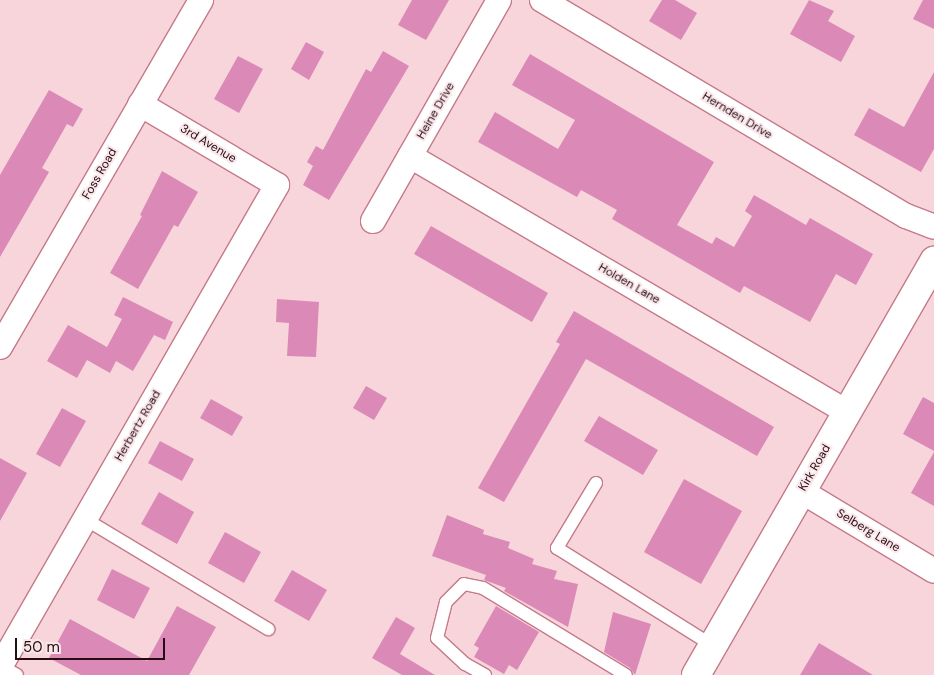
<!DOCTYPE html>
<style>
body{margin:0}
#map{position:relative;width:934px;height:675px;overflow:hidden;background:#f7d5db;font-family:"DM Sans",sans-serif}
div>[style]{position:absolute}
.building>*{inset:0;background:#db89b6}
.roads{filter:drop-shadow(1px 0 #c57a8a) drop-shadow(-1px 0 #c57a8a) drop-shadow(0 1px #c57a8a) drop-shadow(0 -1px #c57a8a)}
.lane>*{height:12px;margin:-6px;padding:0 6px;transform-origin:6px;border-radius:6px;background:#fff}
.street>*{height:24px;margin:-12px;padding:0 12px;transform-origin:12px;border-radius:12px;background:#fff}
.secondary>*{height:28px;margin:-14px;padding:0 14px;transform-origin:14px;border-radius:14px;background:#fff}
span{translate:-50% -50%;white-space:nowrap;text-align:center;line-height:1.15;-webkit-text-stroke:4px #f9e7ea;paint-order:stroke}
.street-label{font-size:12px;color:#270c13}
.scale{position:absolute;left:15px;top:638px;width:150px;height:22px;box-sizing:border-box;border:2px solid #270c13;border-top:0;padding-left:6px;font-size:15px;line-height:18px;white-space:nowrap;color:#270c13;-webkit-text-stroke:4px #f9e7ea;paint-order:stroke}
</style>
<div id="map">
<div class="building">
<i style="clip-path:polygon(412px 0,449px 0,426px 40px,398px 25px)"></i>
<i style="clip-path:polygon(662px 0,675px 0,697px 13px,681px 40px,649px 21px)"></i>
<i style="clip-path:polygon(809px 0,834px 11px,828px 21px,855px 36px,841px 62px,790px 34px)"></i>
<i style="clip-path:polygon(923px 0,934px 0,934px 29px,913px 19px)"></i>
<i style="clip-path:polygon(306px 42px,324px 52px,309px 80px,291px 69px)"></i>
<i style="clip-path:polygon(383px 51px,409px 66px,329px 200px,303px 185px,313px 166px,307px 162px,316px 146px,323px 150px,366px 69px,371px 72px)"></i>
<i style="clip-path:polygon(530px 54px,714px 162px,677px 225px,712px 244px,716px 237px,734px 247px,752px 216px,745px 211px,754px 195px,806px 225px,810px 218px,873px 254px,856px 285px,836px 274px,810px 322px,744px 286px,740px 293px,612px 219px,617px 210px,581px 190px,577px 197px,478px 142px,495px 112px,558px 149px,575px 120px,512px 85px)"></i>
<i style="clip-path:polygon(238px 56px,263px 69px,239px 113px,214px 99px)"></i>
<i style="clip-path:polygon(934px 72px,934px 149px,921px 172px,854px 135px,869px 108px,904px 127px)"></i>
<i style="clip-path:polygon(49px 90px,83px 109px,73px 127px,67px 124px,42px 168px,49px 172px,0 257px,0 175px)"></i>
<i style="clip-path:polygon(162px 171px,198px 192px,178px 227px,174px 225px,138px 289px,110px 273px,142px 216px,140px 215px)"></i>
<i style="clip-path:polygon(431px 226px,548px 293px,532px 322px,414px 254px)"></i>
<i style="clip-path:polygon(123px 297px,173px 322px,165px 340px,154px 335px,133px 371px,116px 361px,110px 373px,87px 360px,77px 378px,47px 361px,68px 325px,107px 347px,122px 319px,114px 315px)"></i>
<i style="clip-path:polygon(277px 299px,319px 302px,316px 357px,287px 356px,289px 323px,276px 322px)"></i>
<i style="clip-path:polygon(574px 311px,774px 427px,757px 456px,586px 359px,504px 502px,478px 488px,560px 344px,556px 342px)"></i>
<i style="clip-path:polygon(366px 386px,387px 398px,374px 420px,353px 408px)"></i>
<i style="clip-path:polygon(923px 397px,934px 403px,934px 451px,903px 434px)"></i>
<i style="clip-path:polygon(211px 399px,243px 417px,232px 436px,200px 418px)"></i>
<i style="clip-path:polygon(62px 408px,86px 421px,60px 467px,36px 454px)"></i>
<i style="clip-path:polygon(599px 416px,658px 450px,643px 475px,584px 441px)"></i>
<i style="clip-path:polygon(160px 441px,194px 459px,182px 481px,148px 463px)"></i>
<i style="clip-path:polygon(934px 452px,934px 506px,911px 493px)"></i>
<i style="clip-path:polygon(0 458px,27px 473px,0 521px)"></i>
<i style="clip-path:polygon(684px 479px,742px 511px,701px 584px,644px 552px)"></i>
<i style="clip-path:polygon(159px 492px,194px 512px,177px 544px,141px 524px)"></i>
<i style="clip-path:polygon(447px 515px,484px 530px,483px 534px,510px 542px,508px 548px,534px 559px,532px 564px,557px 571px,554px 579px,578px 584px,568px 627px,504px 591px,506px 588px,484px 580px,486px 575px,432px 556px)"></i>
<i style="clip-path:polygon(225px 532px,261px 552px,244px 583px,208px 563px)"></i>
<i style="clip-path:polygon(112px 569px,150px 588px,134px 619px,97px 600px)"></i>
<i style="clip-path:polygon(292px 570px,327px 590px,309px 621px,274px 601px)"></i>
<i style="clip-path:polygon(177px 606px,216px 627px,189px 675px,81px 675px,49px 658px,70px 619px,147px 661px)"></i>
<i style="clip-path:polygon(496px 606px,539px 632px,517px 670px,509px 665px,504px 674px,474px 657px,479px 648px,474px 645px)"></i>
<i style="clip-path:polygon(613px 612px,651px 624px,635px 675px,630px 668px,604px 652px)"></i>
<i style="clip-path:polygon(396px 617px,415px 628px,400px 654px,435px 675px,402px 675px,372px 658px)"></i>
<i style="clip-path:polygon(819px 643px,873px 675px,800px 675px)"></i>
</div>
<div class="roads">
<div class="lane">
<i style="left:596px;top:483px;width:76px;rotate:121deg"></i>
<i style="left:557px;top:548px;width:184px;rotate:32.1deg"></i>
<i style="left:85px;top:519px;width:214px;rotate:31deg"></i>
<i style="left:1px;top:666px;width:18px;rotate:29deg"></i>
<i style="left:485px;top:675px;width:23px;rotate:-151deg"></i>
<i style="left:465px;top:664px;width:38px;rotate:-137deg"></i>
<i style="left:437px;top:638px;width:37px;rotate:-76deg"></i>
<i style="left:446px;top:602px;width:25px;rotate:-45deg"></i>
<i style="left:464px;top:584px;width:19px;rotate:12deg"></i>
<i style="left:483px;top:588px;width:167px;rotate:31.3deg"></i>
</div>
<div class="street">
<i style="left:542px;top:0;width:423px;rotate:30.7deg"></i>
<i style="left:906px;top:216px;width:30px;rotate:21deg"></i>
<i style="left:410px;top:156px;width:506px;rotate:30.36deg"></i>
<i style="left:373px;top:221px;width:254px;rotate:-60.3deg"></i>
<i style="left:0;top:347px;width:401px;rotate:-59.9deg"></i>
<i style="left:801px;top:491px;width:155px;rotate:31deg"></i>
<i style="left:0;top:667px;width:556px;rotate:-60.11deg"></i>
<i style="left:277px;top:185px;width:159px;rotate:-149.4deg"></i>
</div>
<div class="secondary">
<i style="left:696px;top:675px;width:478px;rotate:-60.1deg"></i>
</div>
</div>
<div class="street-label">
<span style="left:436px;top:111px;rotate:-60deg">Heine Drive</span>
<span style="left:737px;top:116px;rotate:31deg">Hernden Drive</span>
<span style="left:208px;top:144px;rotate:31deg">3rd Avenue</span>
<span style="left:100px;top:174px;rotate:-60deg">Foss Road</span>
<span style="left:629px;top:284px;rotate:30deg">Holden Lane</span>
<span style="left:138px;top:426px;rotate:-60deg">Herbertz Road</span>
<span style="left:815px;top:468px;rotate:-60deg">Kirk Road</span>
<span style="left:868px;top:531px;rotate:31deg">Selberg Lane</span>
</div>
<div class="scale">50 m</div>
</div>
